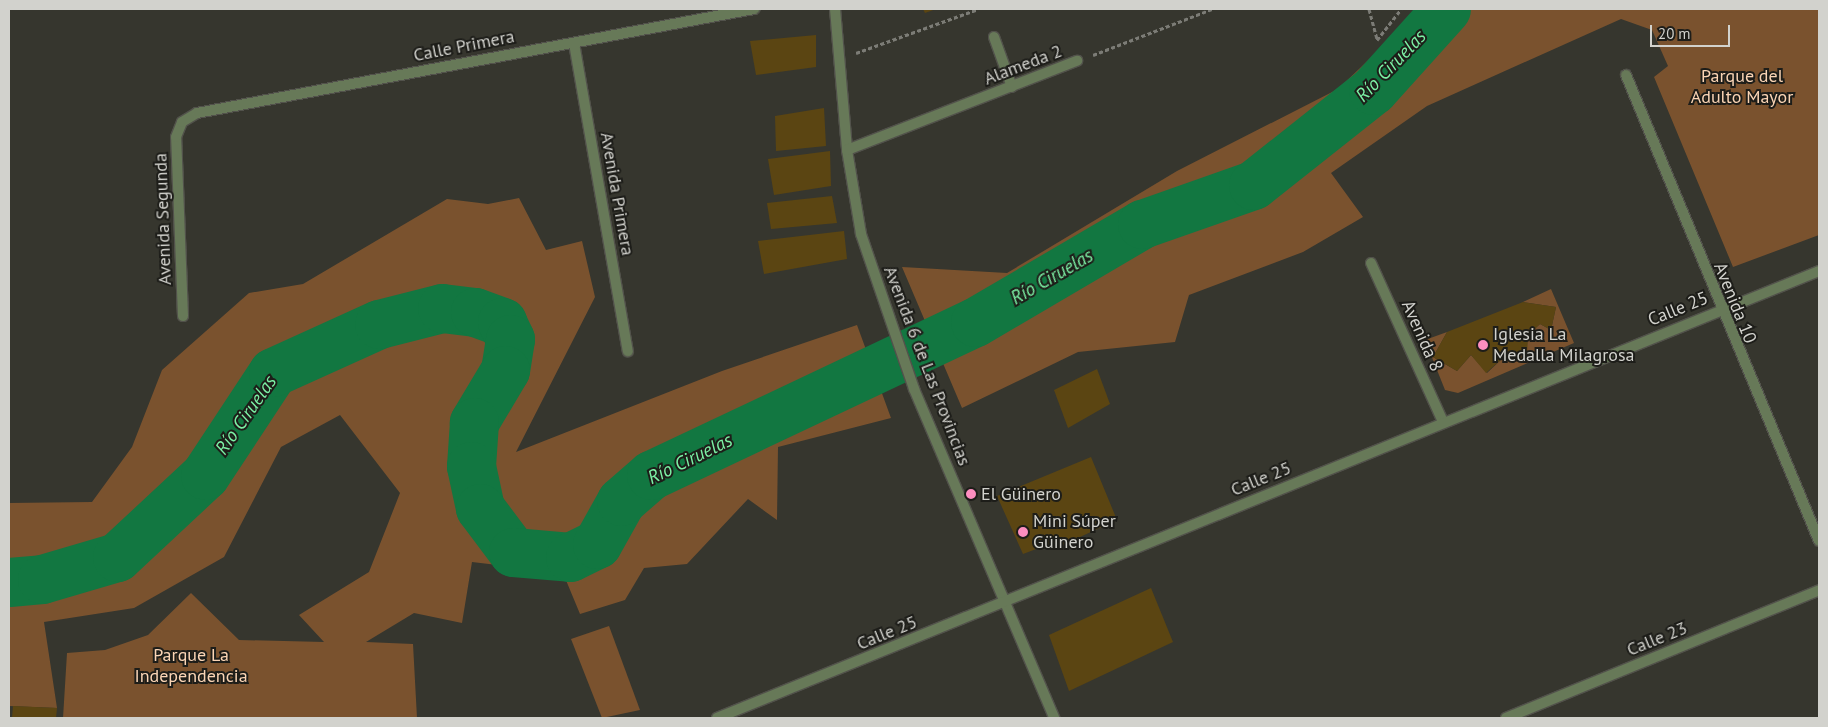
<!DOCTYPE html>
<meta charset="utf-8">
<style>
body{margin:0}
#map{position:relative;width:1828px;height:727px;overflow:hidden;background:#36362e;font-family:"PT Sans",sans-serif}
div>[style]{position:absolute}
.green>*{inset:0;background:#7a522e}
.river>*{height:49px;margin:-24.5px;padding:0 24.5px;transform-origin:24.5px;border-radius:24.5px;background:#127741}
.building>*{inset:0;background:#5b4512}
.path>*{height:3px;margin-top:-1.5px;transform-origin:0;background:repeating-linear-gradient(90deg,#7c7c76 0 4px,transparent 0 6.5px)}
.roads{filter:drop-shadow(1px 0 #52524b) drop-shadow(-1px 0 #52524b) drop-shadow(0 1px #52524b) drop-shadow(0 -1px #52524b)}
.minor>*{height:10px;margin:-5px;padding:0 5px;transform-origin:5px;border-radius:5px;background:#677958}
.dots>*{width:14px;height:14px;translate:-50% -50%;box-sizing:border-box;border:2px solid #1d1d19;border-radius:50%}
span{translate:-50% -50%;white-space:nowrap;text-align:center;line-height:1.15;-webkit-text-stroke:4px #1d1d19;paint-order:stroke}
.street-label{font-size:18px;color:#d2d2cd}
.park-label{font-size:18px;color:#fbd5b5}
.poi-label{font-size:18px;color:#d2d2cd}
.left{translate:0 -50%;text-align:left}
.water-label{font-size:19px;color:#7cf1a5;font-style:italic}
.frame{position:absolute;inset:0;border:10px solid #d2d2cd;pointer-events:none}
.scale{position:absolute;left:1650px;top:25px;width:80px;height:22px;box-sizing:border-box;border:2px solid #d2d2cd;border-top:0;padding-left:6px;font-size:15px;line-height:18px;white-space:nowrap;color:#d2d2cd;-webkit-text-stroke:4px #1d1d19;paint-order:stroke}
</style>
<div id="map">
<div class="green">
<i style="clip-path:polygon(1422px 9px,1819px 9px,1819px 235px,1733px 267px,1654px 77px,1668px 66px,1652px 30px,1621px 19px,1427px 106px,1331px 173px,1363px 217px,1303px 252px,1189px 295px,1175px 342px,1078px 352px,962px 408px,902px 267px,1007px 273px,1177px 171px,1338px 89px)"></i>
<i style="clip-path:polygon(519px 198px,546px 250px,582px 241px,595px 297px,516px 452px,722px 371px,857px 325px,891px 418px,778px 447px,777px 520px,748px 499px,687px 564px,644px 568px,625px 600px,580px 614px,563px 573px,472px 562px,462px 623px,414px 613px,366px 642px,413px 644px,417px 718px,63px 718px,67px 653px,105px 650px,148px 635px,191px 593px,239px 640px,324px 642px,299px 615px,369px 572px,400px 493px,340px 415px,281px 447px,224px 557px,134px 608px,44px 622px,57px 708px,9px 706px,9px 503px,92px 502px,132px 447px,162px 370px,249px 293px,303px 284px,447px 199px,488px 204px)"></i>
<i style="clip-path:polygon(1551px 289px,1574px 343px,1458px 393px,1445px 390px,1425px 340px,1447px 332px,1433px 357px,1457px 371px,1471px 355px,1487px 373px,1506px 355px,1526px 355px,1528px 335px,1540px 324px,1551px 330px,1556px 307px,1523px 302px)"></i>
<i style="clip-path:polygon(609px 626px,640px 710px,602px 718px,571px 639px)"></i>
</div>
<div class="river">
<i style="left:9px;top:582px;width:33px;rotate:-5deg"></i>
<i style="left:42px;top:579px;width:78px;rotate:-16.3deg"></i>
<i style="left:117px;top:557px;width:120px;rotate:-43deg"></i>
<i style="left:205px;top:475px;width:123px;rotate:-56.6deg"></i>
<i style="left:273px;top:372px;width:116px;rotate:-24.4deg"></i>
<i style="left:379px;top:324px;width:65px;rotate:-14.3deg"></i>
<i style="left:442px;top:308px;width:33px;rotate:7deg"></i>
<i style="left:475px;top:312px;width:29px;rotate:20deg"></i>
<i style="left:502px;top:322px;width:19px;rotate:65deg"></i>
<i style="left:510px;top:339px;width:31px;rotate:99deg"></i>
<i style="left:505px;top:370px;width:61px;rotate:120.8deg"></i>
<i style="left:474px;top:422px;width:44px;rotate:93.9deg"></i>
<i style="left:471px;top:466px;width:43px;rotate:77.9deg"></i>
<i style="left:480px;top:508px;width:55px;rotate:53.1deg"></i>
<i style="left:513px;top:552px;width:57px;rotate:5deg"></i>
<i style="left:570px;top:557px;width:30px;rotate:-26deg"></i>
<i style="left:597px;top:544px;width:49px;rotate:-60.8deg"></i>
<i style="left:621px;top:501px;width:40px;rotate:-41deg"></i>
<i style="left:651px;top:475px;width:358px;rotate:-25.3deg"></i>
<i style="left:975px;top:322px;width:194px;rotate:-30.4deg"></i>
<i style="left:1142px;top:224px;width:118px;rotate:-19.4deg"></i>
<i style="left:1253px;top:185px;width:153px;rotate:-38.4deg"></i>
<i style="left:1373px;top:90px;width:109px;rotate:-48deg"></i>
</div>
<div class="building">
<i style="clip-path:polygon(923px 9px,936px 9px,925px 13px)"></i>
<i style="clip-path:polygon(816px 35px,816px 67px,756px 75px,750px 41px)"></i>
<i style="clip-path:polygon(824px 108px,826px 146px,776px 151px,775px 116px)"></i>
<i style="clip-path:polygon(830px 151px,831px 186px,774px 195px,768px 159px)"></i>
<i style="clip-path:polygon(832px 196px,837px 223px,771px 229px,767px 203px)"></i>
<i style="clip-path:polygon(844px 231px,847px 259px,764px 274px,758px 241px)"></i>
<i style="clip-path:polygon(1523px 302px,1556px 307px,1551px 330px,1540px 324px,1528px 335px,1527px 355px,1506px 355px,1486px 373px,1471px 355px,1457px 371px,1433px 357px,1447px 332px)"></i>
<i style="clip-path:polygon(1097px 369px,1110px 404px,1068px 428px,1054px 390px)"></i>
<i style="clip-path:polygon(1091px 457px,1117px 520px,1056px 548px,1052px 543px,1023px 554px,997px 496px)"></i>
<i style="clip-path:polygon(1151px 588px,1173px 642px,1069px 691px,1049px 635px)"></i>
<i style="clip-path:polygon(13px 706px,57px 708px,56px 718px,12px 718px)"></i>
</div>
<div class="path">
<i style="left:1369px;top:9px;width:31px;rotate:75deg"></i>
<i style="left:1377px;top:40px;width:39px;rotate:-52deg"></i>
<i style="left:856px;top:53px;width:130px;rotate:-19.8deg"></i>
<i style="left:1093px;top:55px;width:128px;rotate:-21.1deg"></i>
</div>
<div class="roads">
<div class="minor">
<i style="left:835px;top:9px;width:142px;rotate:85.1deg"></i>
<i style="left:847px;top:150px;width:85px;rotate:80.5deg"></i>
<i style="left:861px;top:234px;width:164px;rotate:71.1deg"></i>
<i style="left:914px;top:389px;width:358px;rotate:66.9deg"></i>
<i style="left:994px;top:37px;width:53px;rotate:70.2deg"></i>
<i style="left:574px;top:43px;width:313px;rotate:80.1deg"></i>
<i style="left:1626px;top:75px;width:504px;rotate:67.5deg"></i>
<i style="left:847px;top:150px;width:247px;rotate:-21.2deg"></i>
<i style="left:1371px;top:263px;width:175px;rotate:65.6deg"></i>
<i style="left:183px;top:316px;width:179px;rotate:-92.2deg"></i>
<i style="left:176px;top:137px;width:16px;rotate:-68deg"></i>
<i style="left:182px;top:122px;width:17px;rotate:-31deg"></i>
<i style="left:197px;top:113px;width:567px;rotate:-10.58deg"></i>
<i style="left:717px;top:718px;width:1189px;rotate:-22.08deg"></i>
<i style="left:1506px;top:718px;width:338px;rotate:-22.2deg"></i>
</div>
</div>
<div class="dots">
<i style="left:1483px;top:345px;background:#fd8ebf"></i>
<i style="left:971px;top:494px;background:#fd8ebf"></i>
<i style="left:1023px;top:532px;background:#fd8ebf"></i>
</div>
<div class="street-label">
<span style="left:464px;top:46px;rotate:-11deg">Calle Primera</span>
<span style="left:1023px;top:65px;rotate:-21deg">Alameda 2</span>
<span style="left:617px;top:194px;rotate:80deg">Avenida Primera</span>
<span style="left:163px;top:219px;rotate:-92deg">Avenida Segunda</span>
<span style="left:1735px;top:303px;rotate:68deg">Avenida 10</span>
<span style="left:1678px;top:309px;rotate:-22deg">Calle 25</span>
<span style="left:1422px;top:336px;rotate:66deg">Avenida 8</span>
<span style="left:927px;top:366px;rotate:69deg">Avenida 6 de Las Provincias</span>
<span style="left:1261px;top:479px;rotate:-22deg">Calle 25</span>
<span style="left:887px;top:633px;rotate:-22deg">Calle 25</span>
<span style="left:1657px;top:639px;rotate:-22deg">Calle 23</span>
</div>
<div class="park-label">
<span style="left:1742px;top:87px">Parque del<br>Adulto Mayor</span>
<span style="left:191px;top:666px">Parque La<br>Independencia</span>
</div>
<div class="poi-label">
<span class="left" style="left:1493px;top:345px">Iglesia La<br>Medalla Milagrosa</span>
<span class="left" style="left:981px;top:494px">El Güinero</span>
<span class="left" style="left:1033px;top:532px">Mini Súper<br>Güinero</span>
</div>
<div class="water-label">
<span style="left:1391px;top:66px;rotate:-46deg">Río Ciruelas</span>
<span style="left:1052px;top:277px;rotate:-30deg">Río Ciruelas</span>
<span style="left:246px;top:415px;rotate:-55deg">Río Ciruelas</span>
<span style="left:690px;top:459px;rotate:-26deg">Río Ciruelas</span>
</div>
<div class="frame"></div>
<div class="scale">20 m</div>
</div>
